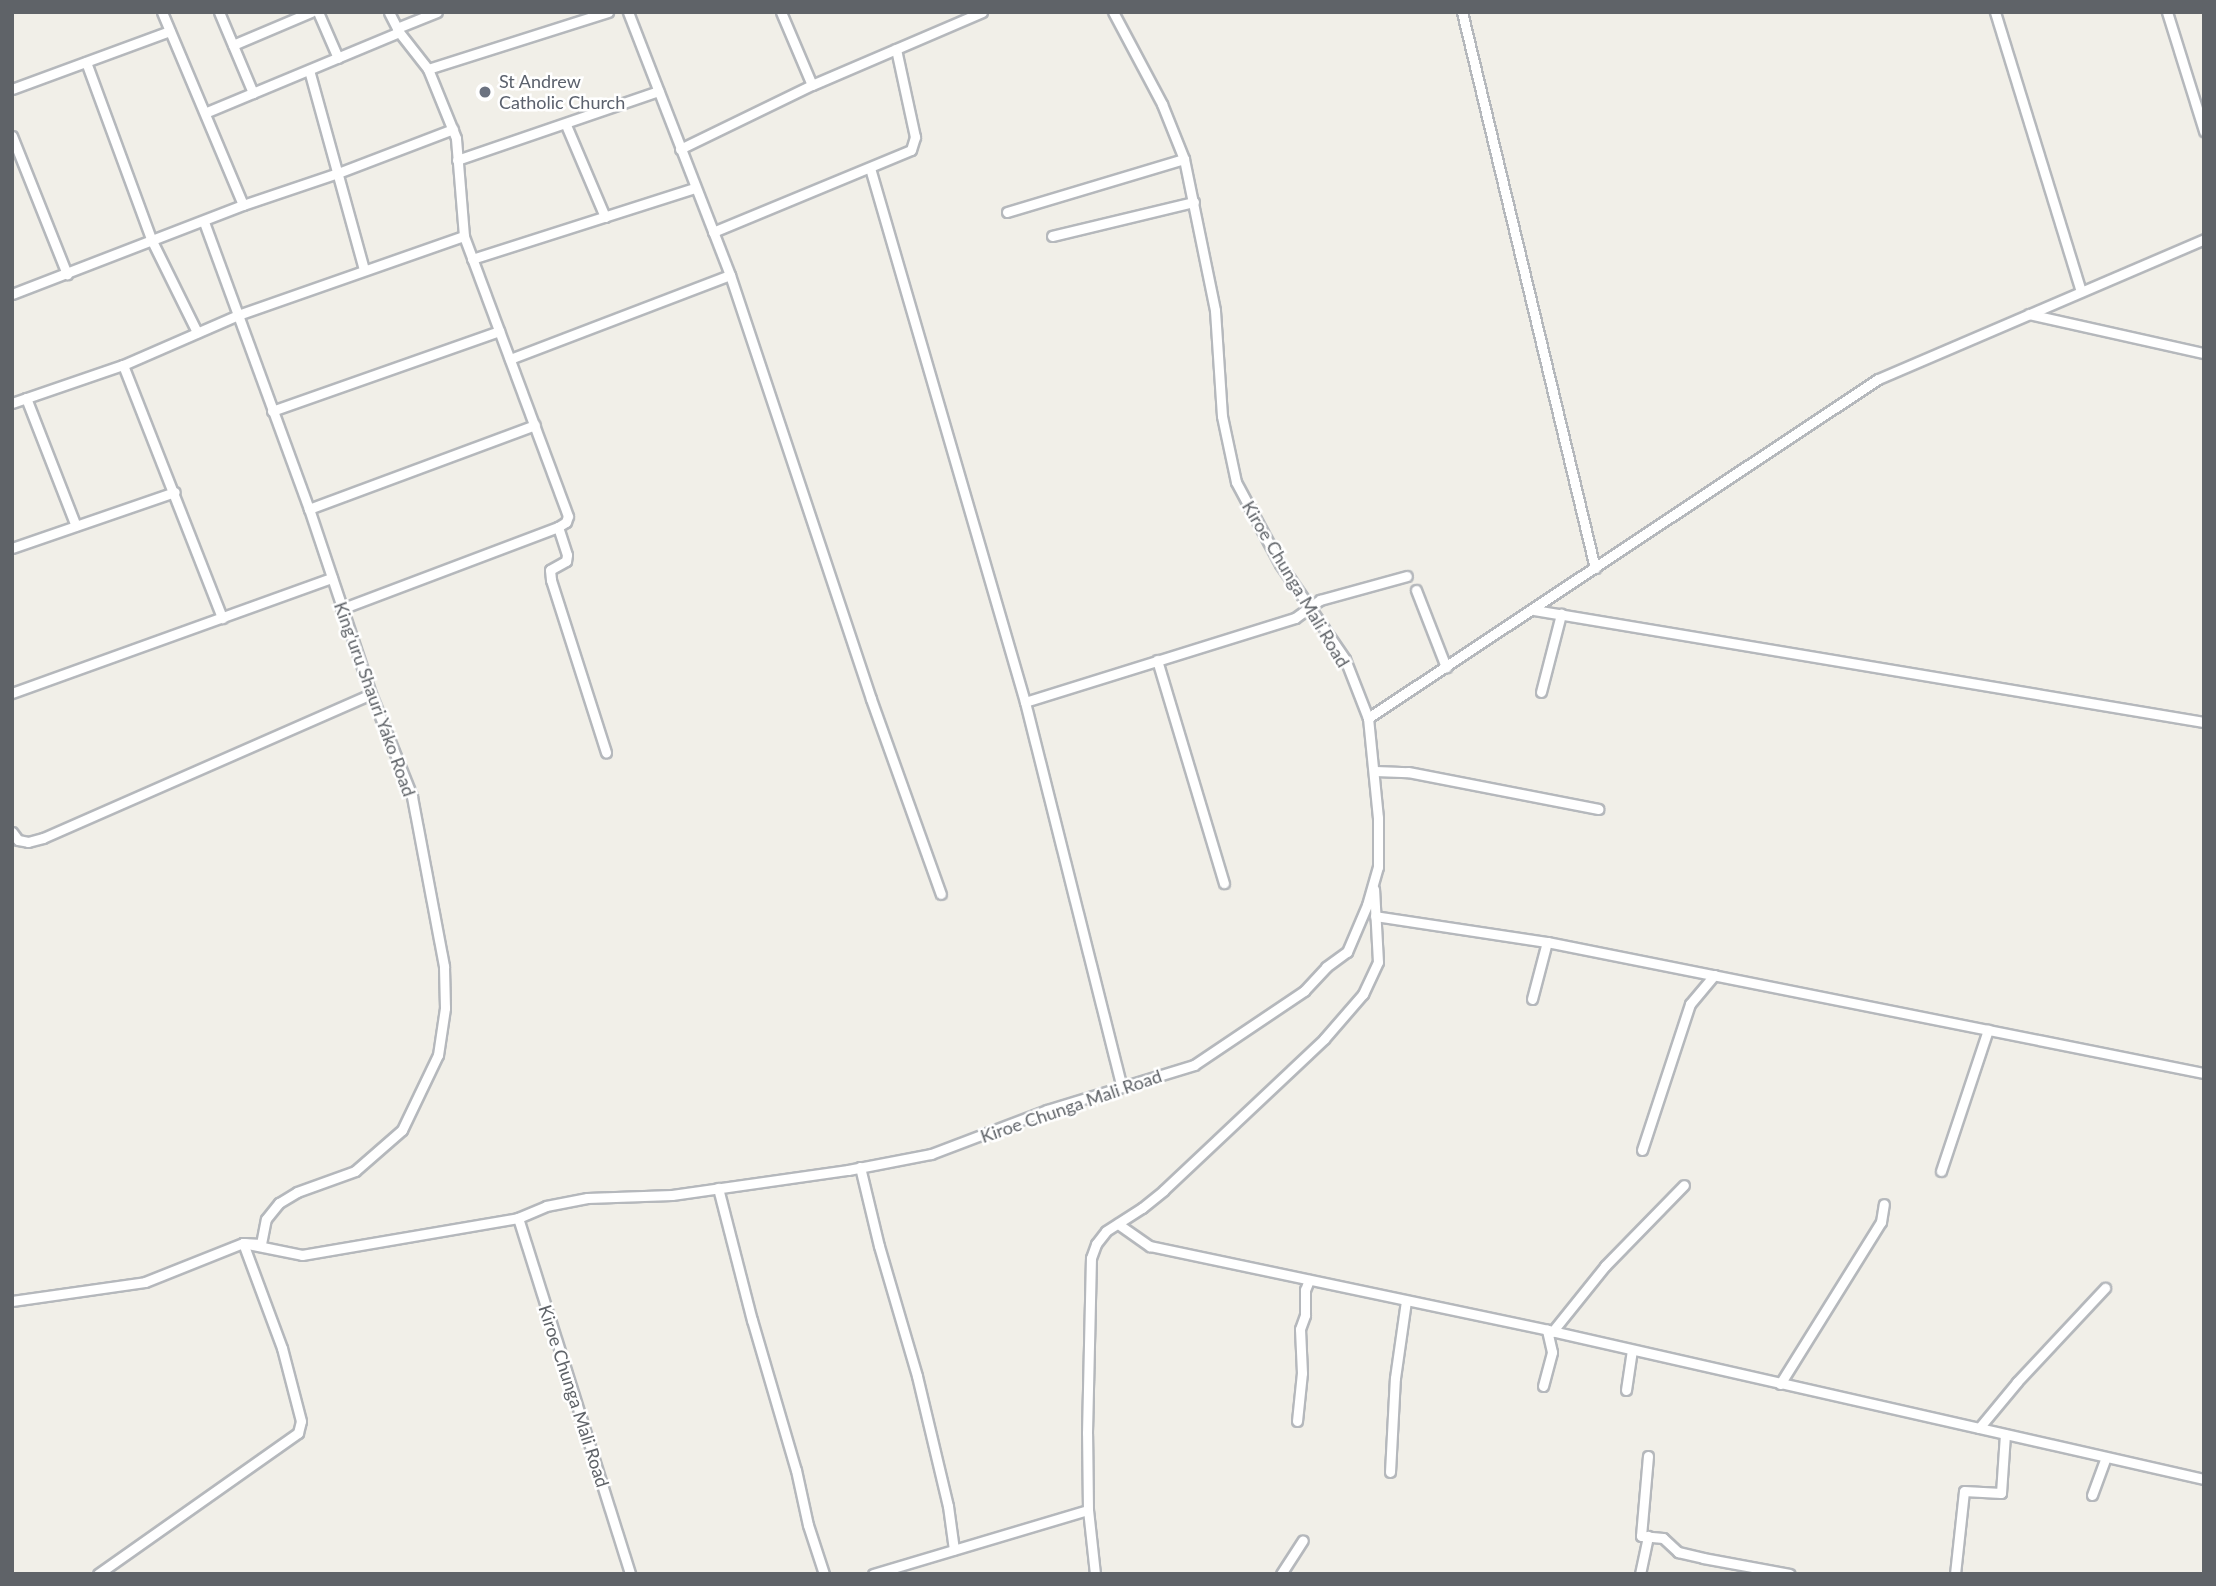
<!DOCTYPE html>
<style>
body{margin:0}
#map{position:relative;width:2216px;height:1586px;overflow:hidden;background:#f1efe8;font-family:Lato,sans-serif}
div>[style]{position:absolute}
.roads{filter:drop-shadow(2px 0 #b5b8bc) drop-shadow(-2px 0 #b5b8bc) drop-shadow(0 2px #b5b8bc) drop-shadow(0 -2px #b5b8bc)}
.street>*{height:9px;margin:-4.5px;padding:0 4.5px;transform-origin:4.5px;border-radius:4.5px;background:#fff}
.dots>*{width:19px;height:19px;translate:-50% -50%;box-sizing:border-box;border:4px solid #fff;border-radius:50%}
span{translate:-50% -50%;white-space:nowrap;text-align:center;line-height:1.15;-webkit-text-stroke:5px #fff;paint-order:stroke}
.worship-label{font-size:18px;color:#5b616d}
.left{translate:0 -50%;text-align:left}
.street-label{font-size:18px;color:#5f6368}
.frame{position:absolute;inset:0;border:14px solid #5f6368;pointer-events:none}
</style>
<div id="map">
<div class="roads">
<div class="street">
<i style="left:162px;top:12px;width:209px;rotate:67.2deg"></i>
<i style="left:219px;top:12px;width:88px;rotate:67.2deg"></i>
<i style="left:318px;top:12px;width:50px;rotate:66.5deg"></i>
<i style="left:781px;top:12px;width:79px;rotate:67deg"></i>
<i style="left:1462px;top:12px;width:572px;rotate:76.55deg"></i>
<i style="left:1995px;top:12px;width:292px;rotate:72.9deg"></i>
<i style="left:2167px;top:12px;width:125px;rotate:72.7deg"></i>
<i style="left:397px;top:28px;width:43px;rotate:-21.8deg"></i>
<i style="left:233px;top:45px;width:85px;rotate:-22.9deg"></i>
<i style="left:86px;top:62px;width:191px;rotate:69.8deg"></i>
<i style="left:152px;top:241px;width:102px;rotate:63.7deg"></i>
<i style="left:428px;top:69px;width:189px;rotate:-17.6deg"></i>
<i style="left:309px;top:70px;width:207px;rotate:74.6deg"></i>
<i style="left:12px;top:89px;width:168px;rotate:-20.2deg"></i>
<i style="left:207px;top:112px;width:208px;rotate:-22.6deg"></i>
<i style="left:566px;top:125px;width:100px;rotate:67deg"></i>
<i style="left:12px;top:136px;width:149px;rotate:68.3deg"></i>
<i style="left:680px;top:149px;width:147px;rotate:-25.9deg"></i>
<i style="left:812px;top:85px;width:185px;rotate:-23.2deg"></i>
<i style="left:457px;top:160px;width:213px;rotate:-18.9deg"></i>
<i style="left:870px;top:168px;width:556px;rotate:73.81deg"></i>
<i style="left:1025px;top:702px;width:395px;rotate:75.9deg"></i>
<i style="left:1007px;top:212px;width:185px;rotate:-16.7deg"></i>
<i style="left:713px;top:232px;width:214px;rotate:-22.5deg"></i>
<i style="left:911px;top:150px;width:14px;rotate:-73deg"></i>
<i style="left:915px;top:137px;width:90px;rotate:-102.2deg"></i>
<i style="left:1052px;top:236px;width:146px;rotate:-13.5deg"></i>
<i style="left:472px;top:259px;width:234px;rotate:-17.7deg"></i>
<i style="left:730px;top:275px;width:447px;rotate:71.6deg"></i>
<i style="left:871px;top:699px;width:207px;rotate:70.3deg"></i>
<i style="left:12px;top:294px;width:248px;rotate:-21.1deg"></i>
<i style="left:243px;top:205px;width:100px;rotate:-18.6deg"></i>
<i style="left:338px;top:173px;width:123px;rotate:-20.9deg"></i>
<i style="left:2029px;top:314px;width:179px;rotate:12.6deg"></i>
<i style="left:510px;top:359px;width:235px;rotate:-20.9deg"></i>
<i style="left:730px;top:275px;width:282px;rotate:-111.2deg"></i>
<i style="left:123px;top:365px;width:272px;rotate:68.6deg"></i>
<i style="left:26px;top:398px;width:137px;rotate:68.7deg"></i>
<i style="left:12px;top:403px;width:117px;rotate:-18.9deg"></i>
<i style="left:123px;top:365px;width:125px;rotate:-23.5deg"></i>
<i style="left:238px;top:315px;width:239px;rotate:-19.3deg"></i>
<i style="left:272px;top:411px;width:241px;rotate:-19.4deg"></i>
<i style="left:309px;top:509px;width:241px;rotate:-20.4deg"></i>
<i style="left:558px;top:527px;width:29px;rotate:72deg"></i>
<i style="left:567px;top:555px;width:6px;rotate:99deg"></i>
<i style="left:566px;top:561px;width:18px;rotate:151deg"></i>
<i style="left:550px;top:570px;width:10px;rotate:84deg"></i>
<i style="left:551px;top:580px;width:181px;rotate:72.3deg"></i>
<i style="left:12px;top:548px;width:172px;rotate:-19deg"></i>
<i style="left:1416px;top:590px;width:83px;rotate:68.7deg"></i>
<i style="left:341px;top:609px;width:232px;rotate:-20.7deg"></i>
<i style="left:558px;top:527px;width:9px;rotate:-32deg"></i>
<i style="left:566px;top:522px;width:6px;rotate:-72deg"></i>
<i style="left:568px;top:516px;width:299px;rotate:-110.4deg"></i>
<i style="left:464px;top:236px;width:98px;rotate:-94.7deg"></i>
<i style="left:456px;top:138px;width:74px;rotate:-112.1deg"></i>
<i style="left:428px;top:69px;width:47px;rotate:-128.1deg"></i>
<i style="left:399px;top:32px;width:22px;rotate:-117deg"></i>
<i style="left:1534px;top:610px;width:679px;rotate:9.49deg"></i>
<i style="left:1157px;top:660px;width:233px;rotate:73.3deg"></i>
<i style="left:1541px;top:692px;width:81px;rotate:-75.6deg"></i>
<i style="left:12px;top:693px;width:340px;rotate:-19.8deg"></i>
<i style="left:1025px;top:702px;width:283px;rotate:-17.3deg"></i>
<i style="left:1295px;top:618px;width:31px;rotate:-36deg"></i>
<i style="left:1320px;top:600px;width:90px;rotate:-15.4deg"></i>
<i style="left:1368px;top:718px;width:612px;rotate:-33.61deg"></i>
<i style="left:1878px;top:379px;width:355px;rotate:-23.2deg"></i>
<i style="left:1375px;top:771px;width:33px;rotate:2deg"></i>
<i style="left:1408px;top:772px;width:194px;rotate:11deg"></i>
<i style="left:12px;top:832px;width:10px;rotate:53deg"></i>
<i style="left:18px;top:840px;width:10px;rotate:11deg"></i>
<i style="left:28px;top:842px;width:16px;rotate:-15deg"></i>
<i style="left:43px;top:838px;width:358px;rotate:-23.7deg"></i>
<i style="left:1375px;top:916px;width:174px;rotate:8.6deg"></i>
<i style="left:1547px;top:942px;width:670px;rotate:11.28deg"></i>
<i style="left:1532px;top:999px;width:59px;rotate:-75.3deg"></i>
<i style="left:1642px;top:1150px;width:154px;rotate:-71.8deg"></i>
<i style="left:1690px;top:1004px;width:38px;rotate:-50deg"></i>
<i style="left:860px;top:1167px;width:81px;rotate:76.5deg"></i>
<i style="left:879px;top:1246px;width:135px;rotate:73.7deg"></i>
<i style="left:917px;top:1376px;width:134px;rotate:76.6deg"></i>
<i style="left:948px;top:1506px;width:44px;rotate:82.2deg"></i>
<i style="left:1941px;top:1171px;width:149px;rotate:-71.6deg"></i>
<i style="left:718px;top:1188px;width:136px;rotate:75.6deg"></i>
<i style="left:752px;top:1320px;width:156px;rotate:73.7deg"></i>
<i style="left:796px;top:1470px;width:56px;rotate:77.7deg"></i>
<i style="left:808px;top:1525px;width:52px;rotate:71.9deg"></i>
<i style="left:518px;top:1218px;width:373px;rotate:72.5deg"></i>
<i style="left:1118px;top:1224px;width:39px;rotate:35deg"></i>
<i style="left:1150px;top:1246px;width:406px;rotate:11.9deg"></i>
<i style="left:1547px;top:1330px;width:674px;rotate:12.78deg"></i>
<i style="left:243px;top:1243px;width:60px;rotate:11.5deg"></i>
<i style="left:302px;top:1255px;width:219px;rotate:-9.7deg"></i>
<i style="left:518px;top:1218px;width:30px;rotate:-23deg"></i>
<i style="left:546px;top:1206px;width:42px;rotate:-11deg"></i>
<i style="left:587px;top:1198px;width:85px;rotate:-2deg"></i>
<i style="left:672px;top:1195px;width:178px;rotate:-8.1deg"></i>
<i style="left:848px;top:1170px;width:85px;rotate:-10.9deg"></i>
<i style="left:931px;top:1154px;width:124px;rotate:-20.8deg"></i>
<i style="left:1047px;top:1110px;width:154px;rotate:-17deg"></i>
<i style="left:1194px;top:1065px;width:133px;rotate:-33.9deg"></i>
<i style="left:1304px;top:991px;width:33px;rotate:-47deg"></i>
<i style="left:1326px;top:967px;width:26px;rotate:-36deg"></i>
<i style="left:1347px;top:952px;width:51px;rotate:-66.9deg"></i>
<i style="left:1367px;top:905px;width:40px;rotate:-74deg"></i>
<i style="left:1378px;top:867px;width:49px;rotate:-90deg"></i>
<i style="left:1378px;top:818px;width:100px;rotate:-95.7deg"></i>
<i style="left:1368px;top:718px;width:63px;rotate:-111.3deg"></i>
<i style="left:1345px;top:659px;width:115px;rotate:-124.4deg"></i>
<i style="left:1280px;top:564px;width:93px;rotate:-118.2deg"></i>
<i style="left:1236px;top:482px;width:67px;rotate:-102deg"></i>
<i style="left:1222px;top:416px;width:106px;rotate:-93.8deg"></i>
<i style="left:1215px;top:310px;width:154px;rotate:-101.6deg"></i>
<i style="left:1184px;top:159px;width:59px;rotate:-111.8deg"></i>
<i style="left:1162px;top:104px;width:104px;rotate:-118deg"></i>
<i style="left:12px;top:1301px;width:134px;rotate:-8.1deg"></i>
<i style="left:145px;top:1282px;width:105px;rotate:-21.7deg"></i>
<i style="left:243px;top:1243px;width:18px;rotate:3deg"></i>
<i style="left:261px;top:1244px;width:25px;rotate:-79deg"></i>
<i style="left:266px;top:1219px;width:21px;rotate:-51deg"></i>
<i style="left:279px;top:1203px;width:21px;rotate:-31deg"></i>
<i style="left:297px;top:1192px;width:62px;rotate:-19.9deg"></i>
<i style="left:355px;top:1171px;width:62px;rotate:-41.1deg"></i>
<i style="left:402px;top:1130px;width:83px;rotate:-64.4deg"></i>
<i style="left:438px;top:1055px;width:48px;rotate:-81.5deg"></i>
<i style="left:445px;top:1008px;width:42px;rotate:-91.4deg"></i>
<i style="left:444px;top:966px;width:173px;rotate:-100.7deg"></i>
<i style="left:412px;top:796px;width:110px;rotate:-111.9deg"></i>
<i style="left:371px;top:694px;width:195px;rotate:-108.5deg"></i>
<i style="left:309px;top:509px;width:306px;rotate:-110.1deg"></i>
<i style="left:1552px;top:1332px;width:85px;rotate:-51.2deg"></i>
<i style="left:1605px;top:1266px;width:113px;rotate:-45.7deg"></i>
<i style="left:1780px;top:1384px;width:191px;rotate:-58.1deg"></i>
<i style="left:1881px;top:1222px;width:18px;rotate:-81deg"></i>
<i style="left:1543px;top:1386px;width:35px;rotate:-75deg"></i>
<i style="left:1552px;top:1352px;width:23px;rotate:-103deg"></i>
<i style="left:1626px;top:1390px;width:40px;rotate:-81.5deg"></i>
<i style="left:1297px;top:1421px;width:48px;rotate:-84.1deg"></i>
<i style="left:1302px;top:1373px;width:44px;rotate:-92.6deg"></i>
<i style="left:1300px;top:1329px;width:15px;rotate:-70deg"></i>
<i style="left:1305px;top:1315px;width:25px;rotate:-90deg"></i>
<i style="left:1305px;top:1290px;width:11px;rotate:-68deg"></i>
<i style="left:1979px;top:1428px;width:60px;rotate:-50.4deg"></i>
<i style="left:2017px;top:1382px;width:129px;rotate:-46.9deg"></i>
<i style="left:1648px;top:1456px;width:80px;rotate:95deg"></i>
<i style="left:1641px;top:1536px;width:22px;rotate:5deg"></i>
<i style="left:1663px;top:1538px;width:21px;rotate:43deg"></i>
<i style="left:1678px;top:1552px;width:26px;rotate:13deg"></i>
<i style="left:1703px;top:1558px;width:88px;rotate:10.4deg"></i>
<i style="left:1390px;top:1472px;width:94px;rotate:-87deg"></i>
<i style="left:1395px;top:1378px;width:78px;rotate:-81.9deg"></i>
<i style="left:2092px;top:1495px;width:40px;rotate:-69.8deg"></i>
<i style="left:98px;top:1574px;width:245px;rotate:-35.2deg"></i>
<i style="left:298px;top:1433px;width:12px;rotate:-76deg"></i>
<i style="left:301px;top:1421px;width:75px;rotate:-104.6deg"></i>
<i style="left:282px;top:1348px;width:112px;rotate:-110.4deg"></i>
<i style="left:873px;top:1574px;width:224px;rotate:-16.6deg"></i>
<i style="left:1095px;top:1574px;width:64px;rotate:-96.2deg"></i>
<i style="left:1088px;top:1510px;width:77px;rotate:-90.7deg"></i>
<i style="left:1087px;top:1433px;width:175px;rotate:-88.7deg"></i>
<i style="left:1091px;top:1258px;width:15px;rotate:-70deg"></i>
<i style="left:1096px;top:1244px;width:16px;rotate:-52deg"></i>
<i style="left:1106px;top:1231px;width:43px;rotate:-32.6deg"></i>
<i style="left:1142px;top:1208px;width:28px;rotate:-39deg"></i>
<i style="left:1164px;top:1190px;width:220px;rotate:-43.3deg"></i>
<i style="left:1324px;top:1039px;width:60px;rotate:-49.1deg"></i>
<i style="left:1363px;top:994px;width:35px;rotate:-65deg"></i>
<i style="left:1378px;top:962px;width:73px;rotate:-93.1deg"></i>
<i style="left:1281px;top:1574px;width:40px;rotate:-57.1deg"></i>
<i style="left:1640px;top:1574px;width:39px;rotate:-78deg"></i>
<i style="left:1955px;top:1574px;width:83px;rotate:-83.8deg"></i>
<i style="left:1964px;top:1491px;width:37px;rotate:3deg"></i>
<i style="left:2001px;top:1493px;width:59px;rotate:-86.1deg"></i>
</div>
</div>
<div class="dots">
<i style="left:485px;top:92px;background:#6b7280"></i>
</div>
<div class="worship-label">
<span class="left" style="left:499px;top:92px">St Andrew<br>Catholic Church</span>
</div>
<div class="street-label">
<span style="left:1296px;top:584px;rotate:59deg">Kiroe Chunga Mali Road</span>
<span style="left:375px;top:699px;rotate:70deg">King'uru Shauri Yako Road</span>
<span style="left:1071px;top:1106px;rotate:-19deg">Kiroe Chunga Mali Road</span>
<span style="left:574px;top:1396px;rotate:72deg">Kiroe Chunga Mali Road</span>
</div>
<div class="frame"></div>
</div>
